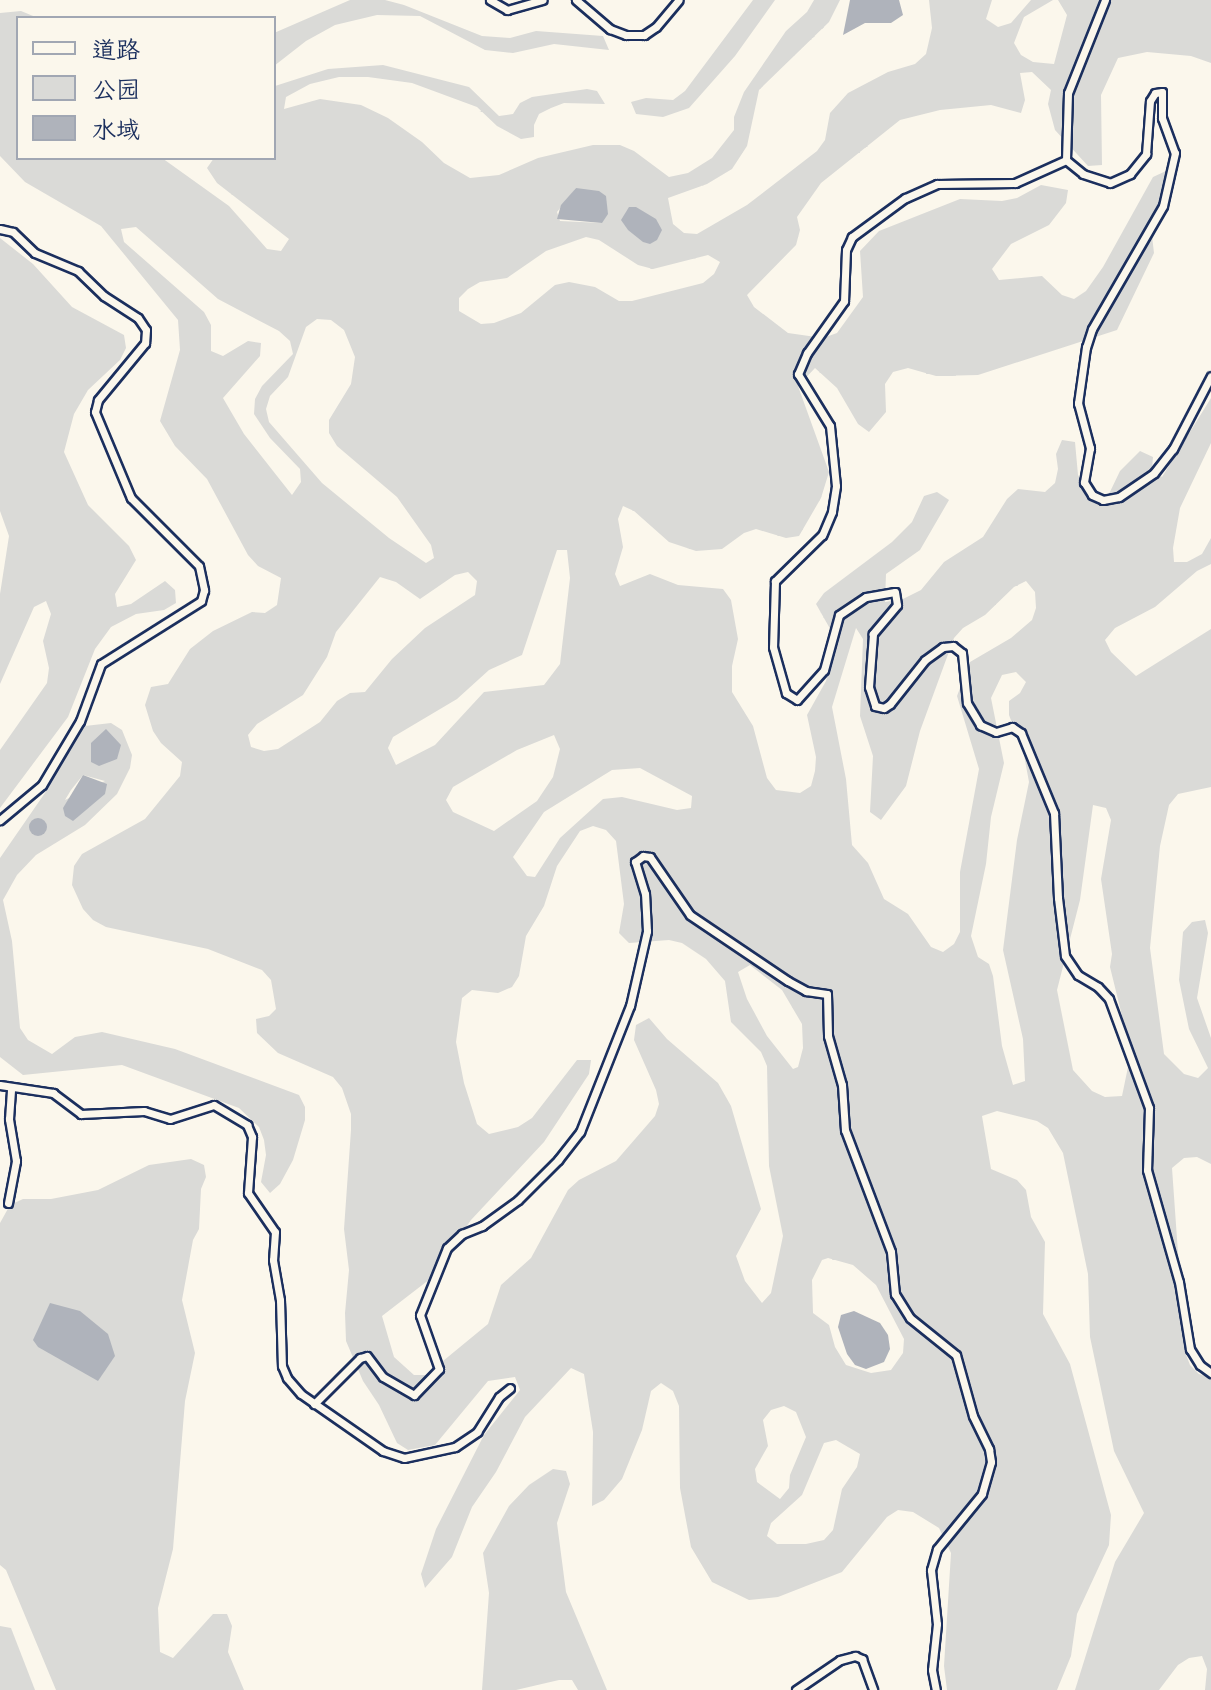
<!DOCTYPE html>
<meta charset="utf-8">
<style>
body{margin:0}
#map{position:relative;width:1211px;height:1690px;overflow:hidden;background:#fbf7ec;font-family:"Playpen Sans","LXGW WenKai TC",sans-serif}
div>[style]{position:absolute}
.green>*{inset:0;background:#dadad7}
.water>*{inset:0;background:#afb3bb}
.round{border-radius:50%}
.roads{filter:drop-shadow(2px 0 #1b2f5e) drop-shadow(-2px 0 #1b2f5e) drop-shadow(0 2px #1b2f5e) drop-shadow(0 -2px #1b2f5e)}
.street>*{height:7px;margin:-3.5px;padding:0 3.5px;transform-origin:3.5px;border-radius:3.5px;background:#fbf7ec}
span{translate:-50% -50%;white-space:nowrap;text-align:center;line-height:1.15;-webkit-text-stroke:6px #fbf7ec;paint-order:stroke}
.legend{position:absolute;left:16px;top:16px;width:260px;height:144px;box-sizing:border-box;background:#fbf7ec;border:2px solid #a1a7b3;margin:0;padding:10px 14px;list-style:none;font-size:24px;color:#1b2f5e}
.legend li{display:flex;align-items:center;gap:16px;height:40px}
.legend b{width:40px;border:2px solid #a1a7b3}
</style>
<div id="map">
<div class="green">
<i style="clip-path:polygon(350px 0,385px 0,404px 5px,482px 36px,510px 38px,536px 31px,603px 36px,609px 50px,554px 44px,513px 53px,485px 50px,420px 16px,377px 15px,335px 25px,306px 41px,274px 66px,274px 33px)"></i>
<i style="clip-path:polygon(753px 0,775px 0,735px 56px,689px 108px,663px 117px,636px 114px,631px 102px,646px 98px,673px 100px,685px 91px)"></i>
<i style="clip-path:polygon(evenodd,814px 0,840px 0,829px 22px,759px 90px,747px 146px,732px 169px,707px 184px,668px 198px,673px 224px,684px 233px,697px 234px,747px 205px,817px 151px,825px 140px,830px 113px,848px 93px,888px 72px,915px 64px,926px 54px,932px 28px,929px 0,992px 0,986px 19px,998px 27px,1011px 23px,1031px 0,1053px 0,1024px 17px,1014px 43px,1021px 55px,1033px 62px,1054px 64px,1067px 15px,1058px 0,1211px 0,1211px 63px,1191px 56px,1147px 52px,1118px 58px,1101px 95px,1102px 165px,1088px 166px,1055px 130px,1048px 104px,1051px 90px,1032px 72px,1020px 73px,1025px 100px,1021px 113px,991px 105px,940px 110px,900px 120px,821px 183px,797px 217px,800px 230px,796px 245px,747px 295px,754px 307px,788px 333px,823px 338px,837px 333px,863px 297px,860px 251px,879px 231px,960px 199px,1002px 201px,1017px 198px,1041px 185px,1068px 190px,1066px 203px,1049px 225px,1011px 244px,992px 269px,999px 280px,1042px 276px,1062px 295px,1074px 299px,1086px 291px,1103px 267px,1153px 177px,1166px 171px,1152px 236px,1154px 253px,1117px 330px,978px 375px,936px 376px,908px 368px,893px 372px,885px 384px,886px 412px,869px 432px,858px 424px,837px 388px,815px 368px,798px 386px,829px 472px,821px 498px,799px 536px,786px 538px,756px 529px,744px 533px,722px 549px,696px 551px,669px 542px,634px 511px,623px 506px,618px 519px,623px 547px,615px 574px,620px 586px,650px 574px,678px 585px,723px 589px,731px 600px,738px 639px,732px 666px,732px 692px,753px 726px,767px 778px,776px 790px,800px 793px,811px 786px,815px 771px,816px 757px,807px 715px,826px 681px,837px 641px,816px 604px,824px 593px,892px 542px,912px 522px,924px 496px,937px 492px,949px 500px,920px 550px,886px 574px,885px 602px,903px 599px,921px 590px,944px 562px,983px 537px,1007px 499px,1018px 489px,1045px 492px,1055px 483px,1058px 469px,1056px 454px,1062px 440px,1075px 442px,1078px 475px,1087px 490px,1108px 496px,1120px 471px,1140px 451px,1153px 457px,1152px 469px,1162px 477px,1211px 398px,1211px 443px,1180px 508px,1173px 548px,1174px 562px,1187px 562px,1202px 554px,1211px 538px,1211px 564px,1197px 571px,1155px 607px,1115px 628px,1105px 640px,1111px 652px,1136px 676px,1211px 629px,1211px 787px,1178px 794px,1169px 805px,1160px 846px,1150px 948px,1164px 1054px,1184px 1074px,1198px 1078px,1208px 1068px,1189px 1029px,1179px 980px,1183px 932px,1192px 922px,1205px 920px,1208px 933px,1197px 998px,1211px 1038px,1211px 1164px,1197px 1157px,1184px 1158px,1172px 1168px,1185px 1352px,1190px 1365px,1199px 1374px,1211px 1378px,1211px 1690px,1205px 1690px,1207px 1669px,1202px 1656px,1189px 1658px,1178px 1665px,1159px 1690px,1075px 1690px,1115px 1562px,1144px 1513px,1114px 1451px,1090px 1337px,1088px 1274px,1063px 1153px,1048px 1128px,1037px 1121px,997px 1111px,982px 1116px,991px 1169px,1017px 1180px,1026px 1190px,1031px 1217px,1045px 1242px,1043px 1314px,1070px 1364px,1111px 1515px,1109px 1545px,1077px 1614px,1071px 1656px,1057px 1690px,947px 1690px,944px 1666px,951px 1553px,939px 1528px,913px 1512px,898px 1510px,887px 1517px,842px 1572px,778px 1597px,749px 1600px,712px 1582px,691px 1547px,680px 1488px,679px 1406px,673px 1391px,661px 1383px,651px 1391px,642px 1430px,622px 1479px,604px 1500px,592px 1506px,593px 1432px,584px 1374px,571px 1368px,525px 1417px,496px 1472px,472px 1507px,452px 1557px,425px 1588px,421px 1574px,436px 1529px,484px 1435px,520px 1390px,515px 1377px,488px 1381px,435px 1445px,408px 1450px,397px 1443px,379px 1405px,363px 1381px,346px 1341px,345px 1313px,349px 1270px,344px 1229px,351px 1130px,351px 1114px,342px 1088px,333px 1077px,278px 1053px,257px 1033px,256px 1019px,269px 1016px,276px 1009px,271px 980px,262px 970px,208px 949px,106px 927px,93px 920px,83px 909px,72px 885px,74px 866px,82px 854px,145px 819px,180px 776px,182px 762px,161px 743px,153px 731px,145px 705px,151px 687px,168px 684px,190px 649px,213px 631px,252px 612px,265px 613px,277px 605px,281px 578px,258px 566px,248px 555px,207px 479px,175px 446px,160px 421px,180px 350px,178px 320px,101px 226px,25px 182px,0 156px,0 13px,21px 11px,38px 18px,18px 18px,18px 158px,162px 158px,229px 206px,267px 249px,281px 251px,289px 239px,217px 183px,207px 168px,214px 158px,274px 158px,275px 86px,328px 69px,383px 65px,469px 87px,499px 116px,513px 114px,520px 103px,532px 97px,587px 89px,597px 91px,605px 104px,564px 103px,551px 108px,539px 114px,534px 125px,534px 137px,521px 139px,497px 126px,477px 107px,412px 83px,368px 77px,339px 77px,310px 84px,286px 97px,284px 109px,320px 99px,361px 105px,388px 118px,422px 142px,444px 163px,470px 178px,499px 175px,538px 158px,593px 145px,620px 145px,634px 151px,669px 177px,688px 173px,712px 158px,734px 130px,734px 117px,744px 92px,786px 31px,807px 12px,814px 0,576px 188px,602px 223px,560px 221px,557px 212px,576px 188px,814px 0,136px 227px,218px 299px,279px 331px,290px 341px,293px 354px,262px 386px,255px 399px,254px 414px,270px 438px,300px 469px,301px 482px,292px 495px,244px 434px,223px 398px,260px 356px,261px 343px,248px 341px,223px 356px,211px 351px,211px 325px,204px 312px,124px 242px,121px 229px,136px 227px,814px 0,586px 237px,599px 240px,638px 265px,653px 269px,708px 255px,720px 262px,714px 274px,703px 283px,632px 301px,619px 301px,595px 287px,569px 282px,555px 285px,521px 313px,494px 323px,481px 324px,459px 311px,459px 298px,468px 289px,480px 282px,507px 278px,546px 251px,586px 237px,814px 0,317px 319px,331px 320px,344px 330px,355px 357px,351px 384px,329px 420px,329px 433px,337px 446px,397px 497px,431px 545px,434px 558px,426px 563px,389px 538px,322px 483px,269px 422px,266px 409px,270px 396px,288px 377px,306px 327px,317px 319px,814px 0,557px 550px,567px 550px,570px 578px,560px 664px,544px 685px,484px 692px,435px 745px,396px 765px,388px 748px,393px 737px,457px 699px,489px 670px,522px 655px,557px 550px,814px 0,468px 572px,477px 581px,475px 595px,425px 628px,392px 659px,365px 692px,350px 693px,337px 701px,320px 722px,278px 749px,264px 751px,251px 747px,248px 735px,257px 724px,303px 695px,327px 657px,336px 632px,380px 577px,396px 582px,420px 599px,455px 575px,468px 572px,814px 0,1026px 581px,1035px 592px,1036px 608px,1032px 620px,1011px 638px,970px 662px,957px 696px,979px 769px,960px 872px,960px 932px,954px 944px,943px 952px,931px 947px,908px 914px,884px 899px,868px 863px,852px 845px,846px 779px,832px 707px,856px 628px,863px 639px,860px 716px,873px 756px,870px 812px,881px 820px,906px 786px,920px 731px,954px 638px,963px 628px,985px 615px,1014px 587px,1026px 581px,814px 0,1016px 672px,1026px 682px,1020px 693px,1009px 701px,1009px 715px,1024px 755px,1029px 782px,1017px 840px,1003px 950px,1023px 1039px,1025px 1081px,1013px 1085px,1002px 1046px,993px 976px,989px 964px,978px 957px,971px 936px,986px 864px,991px 817px,1004px 763px,991px 698px,1002px 675px,1016px 672px,814px 0,554px 735px,560px 749px,553px 777px,537px 801px,494px 831px,453px 812px,446px 800px,453px 787px,517px 750px,554px 735px,814px 0,640px 768px,692px 796px,691px 808px,677px 810px,622px 797px,603px 799px,560px 838px,535px 877px,527px 876px,513px 857px,544px 812px,612px 770px,640px 768px,814px 0,1093px 805px,1106px 808px,1111px 820px,1101px 879px,1112px 954px,1110px 967px,1126px 1032px,1128px 1067px,1122px 1096px,1105px 1097px,1092px 1091px,1073px 1070px,1057px 990px,1080px 900px,1093px 805px,814px 0,593px 826px,606px 830px,616px 841px,624px 904px,619px 933px,629px 943px,669px 940px,682px 943px,706px 959px,725px 981px,731px 1022px,761px 1052px,767px 1066px,769px 1166px,783px 1236px,771px 1293px,762px 1303px,745px 1281px,736px 1256px,761px 1209px,731px 1106px,718px 1083px,667px 1039px,649px 1018px,636px 1025px,634px 1040px,656px 1090px,659px 1104px,655px 1116px,616px 1161px,579px 1180px,568px 1190px,531px 1258px,501px 1285px,488px 1324px,426px 1375px,414px 1375px,394px 1357px,382px 1316px,430px 1279px,471px 1220px,544px 1142px,589px 1074px,591px 1060px,577px 1060px,532px 1118px,518px 1127px,489px 1134px,477px 1124px,464px 1083px,456px 1042px,462px 998px,472px 990px,498px 993px,512px 987px,519px 976px,526px 936px,544px 906px,557px 866px,580px 831px,593px 826px,814px 0,750px 965px,782px 990px,802px 1024px,803px 1048px,798px 1067px,793px 1069px,767px 1036px,747px 999px,738px 972px,750px 965px,814px 0,828px 1258px,853px 1265px,876px 1285px,904px 1339px,903px 1353px,891px 1370px,871px 1373px,846px 1365px,835px 1347px,829px 1325px,813px 1313px,812px 1280px,822px 1260px,828px 1258px,814px 0,784px 1406px,796px 1412px,806px 1437px,790px 1475px,789px 1488px,780px 1499px,757px 1482px,755px 1469px,768px 1446px,763px 1420px,771px 1410px,784px 1406px,814px 0,836px 1440px,860px 1454px,857px 1467px,842px 1489px,833px 1530px,824px 1540px,806px 1544px,777px 1544px,767px 1536px,771px 1523px,802px 1495px,824px 1443px,836px 1440px)"></i>
<i style="clip-path:polygon(0 238px,33px 264px,72px 307px,124px 335px,126px 348px,120px 360px,88px 390px,74px 414px,64px 452px,88px 505px,129px 546px,136px 560px,115px 594px,117px 607px,131px 604px,165px 581px,175px 590px,176px 603px,164px 610px,136px 614px,111px 627px,95px 649px,68px 717px,0 808px,0 750px,47px 683px,49px 668px,43px 641px,51px 614px,46px 601px,34px 607px,0 684px,0 594px,9px 536px,0 511px)"></i>
<i style="clip-path:polygon(evenodd,111px 723px,122px 730px,132px 755px,130px 768px,117px 794px,85px 825px,36px 855px,17px 875px,3px 900px,12px 941px,20px 1028px,28px 1040px,52px 1054px,75px 1037px,102px 1032px,175px 1049px,299px 1095px,305px 1107px,305px 1120px,293px 1160px,280px 1184px,270px 1193px,261px 1182px,266px 1155px,264px 1140px,259px 1127px,239px 1108px,122px 1065px,23px 1075px,0 1057px,0 858px,47px 790px,75px 735px,85px 726px,111px 723px,83px 775px,105px 781px,65px 800px,71px 790px,83px 775px)"></i>
<i style="clip-path:polygon(191px 1159px,204px 1165px,206px 1177px,201px 1189px,199px 1229px,193px 1240px,182px 1300px,195px 1353px,185px 1401px,173px 1549px,158px 1608px,160px 1652px,173px 1658px,213px 1614px,227px 1614px,232px 1626px,228px 1652px,244px 1690px,56px 1690px,6px 1570px,0 1565px,0 1223px,10px 1205px,23px 1199px,51px 1199px,98px 1190px,149px 1165px)"></i>
<i style="clip-path:polygon(553px 1469px,566px 1471px,570px 1484px,557px 1523px,566px 1592px,607px 1690px,578px 1690px,572px 1680px,559px 1680px,516px 1690px,482px 1690px,489px 1593px,483px 1553px,509px 1506px,529px 1485px)"></i>
<i style="clip-path:polygon(0 1626px,11px 1628px,35px 1690px,0 1690px)"></i>
</div>
<div class="water">
<i style="clip-path:polygon(850px 0,899px 0,903px 15px,891px 23px,865px 23px,843px 35px)"></i>
<i style="clip-path:polygon(576px 188px,599px 191px,606px 196px,608px 214px,602px 223px,557px 219px,561px 205px)"></i>
<i style="clip-path:polygon(629px 207px,636px 207px,656px 219px,662px 230px,657px 240px,650px 244px,643px 242px,628px 230px,621px 220px)"></i>
<i style="clip-path:polygon(106px 729px,121px 745px,117px 759px,99px 766px,91px 762px,91px 743px)"></i>
<i style="clip-path:polygon(83px 775px,107px 784px,105px 794px,73px 821px,65px 816px,63px 808px)"></i>
<i class="round" style="left:29px;top:818px;width:18px;height:18px"></i>
<i style="clip-path:polygon(50px 1303px,80px 1311px,108px 1334px,115px 1356px,98px 1381px,38px 1347px,33px 1340px)"></i>
<i style="clip-path:polygon(854px 1311px,880px 1323px,888px 1335px,890px 1349px,884px 1362px,866px 1369px,855px 1365px,847px 1354px,838px 1327px,841px 1315px)"></i>
</div>
<div class="roads">
<div class="street">
<i style="left:490px;top:0;width:20px;rotate:30deg"></i>
<i style="left:507px;top:10px;width:37px;rotate:-16deg"></i>
<i style="left:576px;top:0;width:45px;rotate:40.5deg"></i>
<i style="left:610px;top:29px;width:17px;rotate:21deg"></i>
<i style="left:626px;top:35px;width:18px"></i>
<i style="left:644px;top:35px;width:14px;rotate:-34deg"></i>
<i style="left:656px;top:27px;width:35px;rotate:-50deg"></i>
<i style="left:1105px;top:0;width:100px;rotate:111.7deg"></i>
<i style="left:1068px;top:93px;width:67px;rotate:91.7deg"></i>
<i style="left:1066px;top:160px;width:22px;rotate:39deg"></i>
<i style="left:1083px;top:174px;width:28px;rotate:18deg"></i>
<i style="left:1110px;top:183px;width:22px;rotate:-24deg"></i>
<i style="left:1130px;top:174px;width:26px;rotate:-51deg"></i>
<i style="left:1146px;top:154px;width:53px;rotate:-85.7deg"></i>
<i style="left:1150px;top:101px;width:9px;rotate:-58deg"></i>
<i style="left:1155px;top:93px;width:7px;rotate:-8deg"></i>
<i style="left:1162px;top:92px;width:26px;rotate:90deg"></i>
<i style="left:1162px;top:118px;width:37px;rotate:70deg"></i>
<i style="left:1175px;top:153px;width:54px;rotate:102.8deg"></i>
<i style="left:1163px;top:206px;width:142px;rotate:120deg"></i>
<i style="left:1092px;top:329px;width:19px;rotate:108deg"></i>
<i style="left:1086px;top:347px;width:57px;rotate:98.1deg"></i>
<i style="left:1078px;top:403px;width:47px;rotate:75.1deg"></i>
<i style="left:1090px;top:448px;width:35px;rotate:100deg"></i>
<i style="left:1084px;top:482px;width:15px;rotate:58deg"></i>
<i style="left:1092px;top:495px;width:12px;rotate:24deg"></i>
<i style="left:1103px;top:500px;width:16px;rotate:-11deg"></i>
<i style="left:1119px;top:497px;width:42px;rotate:-34.4deg"></i>
<i style="left:1154px;top:473px;width:31px;rotate:-52deg"></i>
<i style="left:1173px;top:449px;width:82px;rotate:-62.5deg"></i>
<i style="left:1066px;top:160px;width:56px;rotate:155.7deg"></i>
<i style="left:1015px;top:183px;width:78px;rotate:179.3deg"></i>
<i style="left:937px;top:184px;width:35px;rotate:156deg"></i>
<i style="left:905px;top:198px;width:66px;rotate:143.7deg"></i>
<i style="left:852px;top:237px;width:14px;rotate:115deg"></i>
<i style="left:846px;top:250px;width:51px;rotate:92.2deg"></i>
<i style="left:844px;top:301px;width:64px;rotate:125.4deg"></i>
<i style="left:807px;top:353px;width:23px;rotate:113deg"></i>
<i style="left:798px;top:374px;width:61px;rotate:58.4deg"></i>
<i style="left:830px;top:426px;width:60px;rotate:84.3deg"></i>
<i style="left:836px;top:486px;width:26px;rotate:99deg"></i>
<i style="left:832px;top:512px;width:25px;rotate:113deg"></i>
<i style="left:822px;top:535px;width:66px;rotate:135.6deg"></i>
<i style="left:775px;top:581px;width:66px;rotate:91.7deg"></i>
<i style="left:773px;top:647px;width:48px;rotate:74.2deg"></i>
<i style="left:786px;top:693px;width:13px;rotate:32deg"></i>
<i style="left:797px;top:700px;width:40px;rotate:-48deg"></i>
<i style="left:824px;top:670px;width:57px;rotate:-74.7deg"></i>
<i style="left:839px;top:615px;width:32px;rotate:-34deg"></i>
<i style="left:866px;top:597px;width:29px;rotate:-10deg"></i>
<i style="left:895px;top:592px;width:13px;rotate:81deg"></i>
<i style="left:897px;top:605px;width:38px;rotate:130deg"></i>
<i style="left:873px;top:634px;width:53px;rotate:94.3deg"></i>
<i style="left:869px;top:687px;width:20px;rotate:72deg"></i>
<i style="left:875px;top:706px;width:9px;rotate:13deg"></i>
<i style="left:884px;top:708px;width:7px;rotate:-34deg"></i>
<i style="left:890px;top:704px;width:56px;rotate:-51.5deg"></i>
<i style="left:925px;top:660px;width:22px;rotate:-36deg"></i>
<i style="left:943px;top:647px;width:10px;rotate:-6deg"></i>
<i style="left:953px;top:646px;width:11px;rotate:38deg"></i>
<i style="left:962px;top:653px;width:50px;rotate:84.3deg"></i>
<i style="left:967px;top:703px;width:26px;rotate:59deg"></i>
<i style="left:980px;top:725px;width:17px;rotate:24deg"></i>
<i style="left:996px;top:732px;width:17px;rotate:-17deg"></i>
<i style="left:1012px;top:727px;width:11px;rotate:34deg"></i>
<i style="left:1021px;top:733px;width:87px;rotate:67.6deg"></i>
<i style="left:1054px;top:813px;width:85px;rotate:87.3deg"></i>
<i style="left:1058px;top:898px;width:58px;rotate:83.1deg"></i>
<i style="left:1065px;top:956px;width:23px;rotate:56deg"></i>
<i style="left:1078px;top:975px;width:23px;rotate:31deg"></i>
<i style="left:1098px;top:987px;width:16px;rotate:47deg"></i>
<i style="left:1109px;top:999px;width:116px;rotate:69.8deg"></i>
<i style="left:1149px;top:1108px;width:62px;rotate:91.8deg"></i>
<i style="left:1147px;top:1170px;width:116px;rotate:74.1deg"></i>
<i style="left:1179px;top:1282px;width:68px;rotate:80.7deg"></i>
<i style="left:1190px;top:1349px;width:19px;rotate:58deg"></i>
<i style="left:1200px;top:1365px;width:14px;rotate:36deg"></i>
<i style="left:0;top:229px;width:13px;rotate:13deg"></i>
<i style="left:13px;top:232px;width:30px;rotate:44deg"></i>
<i style="left:35px;top:253px;width:47px;rotate:22.7deg"></i>
<i style="left:78px;top:271px;width:36px;rotate:44deg"></i>
<i style="left:104px;top:296px;width:40px;rotate:32.9deg"></i>
<i style="left:138px;top:318px;width:14px;rotate:56deg"></i>
<i style="left:146px;top:330px;width:13px;rotate:94deg"></i>
<i style="left:145px;top:343px;width:74px;rotate:129.5deg"></i>
<i style="left:98px;top:400px;width:12px;rotate:104deg"></i>
<i style="left:95px;top:412px;width:93px;rotate:67.3deg"></i>
<i style="left:131px;top:498px;width:96px;rotate:45deg"></i>
<i style="left:199px;top:566px;width:25px;rotate:78deg"></i>
<i style="left:204px;top:590px;width:11px;rotate:105deg"></i>
<i style="left:201px;top:601px;width:118px;rotate:147.8deg"></i>
<i style="left:101px;top:664px;width:61px;rotate:110.2deg"></i>
<i style="left:80px;top:721px;width:74px;rotate:120.7deg"></i>
<i style="left:42px;top:785px;width:55px;rotate:140.2deg"></i>
<i style="left:0;top:1085px;width:54px;rotate:8.6deg"></i>
<i style="left:53px;top:1093px;width:35px;rotate:37deg"></i>
<i style="left:81px;top:1114px;width:63px;rotate:-2.7deg"></i>
<i style="left:144px;top:1111px;width:27px;rotate:17deg"></i>
<i style="left:170px;top:1119px;width:46px;rotate:-17.7deg"></i>
<i style="left:214px;top:1105px;width:39px;rotate:31deg"></i>
<i style="left:247px;top:1125px;width:13px;rotate:67deg"></i>
<i style="left:252px;top:1137px;width:56px;rotate:94.1deg"></i>
<i style="left:248px;top:1193px;width:47px;rotate:55.3deg"></i>
<i style="left:275px;top:1232px;width:28px;rotate:94deg"></i>
<i style="left:273px;top:1260px;width:41px;rotate:80.1deg"></i>
<i style="left:280px;top:1300px;width:66px;rotate:88.3deg"></i>
<i style="left:282px;top:1366px;width:13px;rotate:67deg"></i>
<i style="left:287px;top:1378px;width:21px;rotate:49deg"></i>
<i style="left:301px;top:1394px;width:100px;rotate:34.8deg"></i>
<i style="left:383px;top:1451px;width:22px;rotate:18deg"></i>
<i style="left:404px;top:1458px;width:52px;rotate:-12.2deg"></i>
<i style="left:455px;top:1447px;width:27px;rotate:-34deg"></i>
<i style="left:477px;top:1432px;width:41px;rotate:-57.8deg"></i>
<i style="left:499px;top:1397px;width:14px;rotate:-39deg"></i>
<i style="left:8px;top:1203px;width:43px;rotate:-79.2deg"></i>
<i style="left:16px;top:1161px;width:43px;rotate:-99.5deg"></i>
<i style="left:9px;top:1119px;width:30px;rotate:-86deg"></i>
<i style="left:314px;top:1404px;width:65px;rotate:-45deg"></i>
<i style="left:360px;top:1358px;width:7px;rotate:-16deg"></i>
<i style="left:367px;top:1356px;width:26px;rotate:53deg"></i>
<i style="left:383px;top:1377px;width:36px;rotate:30deg"></i>
<i style="left:414px;top:1395px;width:36px;rotate:-46deg"></i>
<i style="left:439px;top:1369px;width:57px;rotate:-109.4deg"></i>
<i style="left:420px;top:1315px;width:72px;rotate:-68.1deg"></i>
<i style="left:447px;top:1248px;width:21px;rotate:-43deg"></i>
<i style="left:462px;top:1234px;width:22px;rotate:-22deg"></i>
<i style="left:482px;top:1226px;width:44px;rotate:-35.8deg"></i>
<i style="left:518px;top:1200px;width:57px;rotate:-45deg"></i>
<i style="left:558px;top:1160px;width:36px;rotate:-52deg"></i>
<i style="left:580px;top:1132px;width:136px;rotate:-68.4deg"></i>
<i style="left:630px;top:1006px;width:77px;rotate:-77.2deg"></i>
<i style="left:647px;top:931px;width:37px;rotate:-93deg"></i>
<i style="left:645px;top:894px;width:34px;rotate:-107deg"></i>
<i style="left:635px;top:862px;width:10px;rotate:-37deg"></i>
<i style="left:643px;top:856px;width:7px;rotate:8deg"></i>
<i style="left:650px;top:857px;width:70px;rotate:55.4deg"></i>
<i style="left:690px;top:915px;width:118px;rotate:34deg"></i>
<i style="left:788px;top:981px;width:21px;rotate:29deg"></i>
<i style="left:806px;top:991px;width:21px;rotate:8deg"></i>
<i style="left:827px;top:994px;width:42px;rotate:88.6deg"></i>
<i style="left:828px;top:1036px;width:51px;rotate:74.1deg"></i>
<i style="left:842px;top:1085px;width:45px;rotate:86.2deg"></i>
<i style="left:845px;top:1130px;width:130px;rotate:69.3deg"></i>
<i style="left:891px;top:1252px;width:42px;rotate:84.6deg"></i>
<i style="left:895px;top:1294px;width:28px;rotate:58deg"></i>
<i style="left:910px;top:1318px;width:59px;rotate:38.8deg"></i>
<i style="left:956px;top:1355px;width:63px;rotate:74.4deg"></i>
<i style="left:973px;top:1416px;width:37px;rotate:64deg"></i>
<i style="left:989px;top:1449px;width:13px;rotate:81deg"></i>
<i style="left:991px;top:1462px;width:33px;rotate:106deg"></i>
<i style="left:982px;top:1494px;width:71px;rotate:129.3deg"></i>
<i style="left:937px;top:1549px;width:22px;rotate:106deg"></i>
<i style="left:931px;top:1570px;width:54px;rotate:83.7deg"></i>
<i style="left:937px;top:1624px;width:46px;rotate:96.2deg"></i>
<i style="left:932px;top:1670px;width:20px;rotate:79deg"></i>
<i style="left:796px;top:1690px;width:53px;rotate:-34.3deg"></i>
<i style="left:840px;top:1660px;width:16px;rotate:-15deg"></i>
<i style="left:855px;top:1656px;width:8px;rotate:23deg"></i>
<i style="left:862px;top:1659px;width:33px;rotate:70deg"></i>
</div>
</div>
<ul class="legend">
<li><b style="height:10px;background:#fbf7ec"></b>道路</li>
<li><b style="height:22px;background:#dadad7"></b>公园</li>
<li><b style="height:22px;background:#afb3bb"></b>水域</li>
</ul>
</div>
